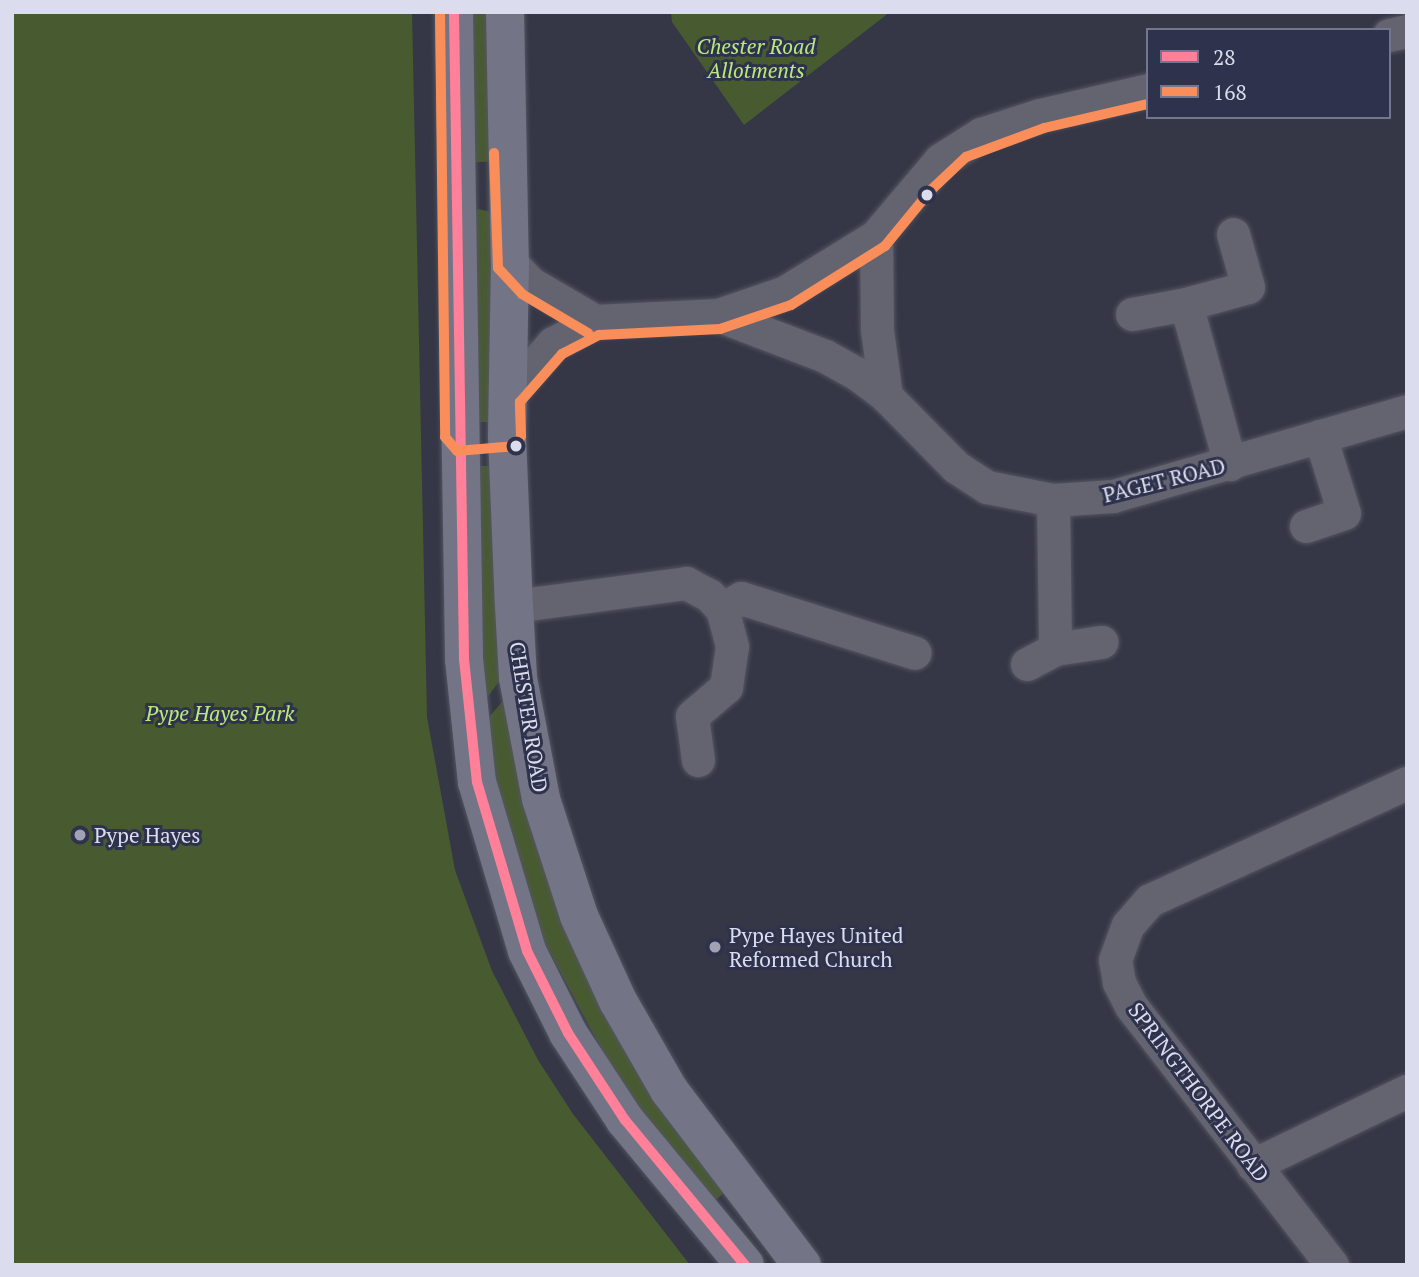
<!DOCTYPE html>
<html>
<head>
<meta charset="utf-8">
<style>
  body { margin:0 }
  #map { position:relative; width:1419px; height:1277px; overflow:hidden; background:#353746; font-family:"PT Serif",serif }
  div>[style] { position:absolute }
  .green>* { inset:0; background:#485b30 }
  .roads { filter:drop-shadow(0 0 2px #545562) drop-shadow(0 0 2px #545562) }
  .minor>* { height:33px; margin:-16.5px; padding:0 16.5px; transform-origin:16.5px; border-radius:16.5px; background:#63646f }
  .highway>* { height:38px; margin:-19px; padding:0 19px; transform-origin:19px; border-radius:19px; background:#737586 }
  .bus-1>* { height:10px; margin:-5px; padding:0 5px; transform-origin:5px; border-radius:5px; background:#ff8098 }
  .bus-2>* { height:10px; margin:-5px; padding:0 5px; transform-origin:5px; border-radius:5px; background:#fa8e5a }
  .dots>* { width:19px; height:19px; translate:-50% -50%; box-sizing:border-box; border:4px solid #2f324c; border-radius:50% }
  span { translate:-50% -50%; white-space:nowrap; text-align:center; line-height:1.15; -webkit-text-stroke:6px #2f324c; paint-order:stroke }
  .park-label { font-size:21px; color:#b9ea7b; font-style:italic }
  .street-label { font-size:21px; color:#dbddee }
  .poi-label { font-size:21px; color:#dbddee }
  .left { translate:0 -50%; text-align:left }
  .frame { position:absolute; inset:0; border:14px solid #dbddee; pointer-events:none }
  .legend { position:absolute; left:1146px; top:28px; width:245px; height:91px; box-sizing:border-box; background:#2f324c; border:2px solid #74768d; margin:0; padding:9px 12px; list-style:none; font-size:21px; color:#dbddee }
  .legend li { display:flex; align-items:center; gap:14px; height:35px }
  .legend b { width:35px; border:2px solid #74768d }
</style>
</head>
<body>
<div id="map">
  <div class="green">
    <i style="clip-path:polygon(12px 12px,412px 12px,427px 717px,455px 870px,492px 971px,538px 1060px,573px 1114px,690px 1265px,12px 1265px)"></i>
    <i style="clip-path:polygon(466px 12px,491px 12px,494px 161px,468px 163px)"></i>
    <i style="clip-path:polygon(671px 12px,890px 12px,744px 125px,672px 22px)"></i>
    <i style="clip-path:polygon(478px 209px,492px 212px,496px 422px,473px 422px,469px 215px)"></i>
    <i style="clip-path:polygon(476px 466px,493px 466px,505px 673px,487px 698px,479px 697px)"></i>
    <i style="clip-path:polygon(506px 697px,535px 838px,727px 1190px,711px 1204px,631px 1104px,541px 936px,486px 748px,486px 721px)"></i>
  </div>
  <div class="roads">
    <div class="minor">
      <i style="left:1389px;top:35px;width:18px;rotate:-13deg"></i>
      <i style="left:876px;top:236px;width:94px;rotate:89.4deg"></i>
      <i style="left:877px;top:330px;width:67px;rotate:82.2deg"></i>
      <i style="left:510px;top:262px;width:29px;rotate:46deg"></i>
      <i style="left:530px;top:283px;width:75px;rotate:30.3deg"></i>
      <i style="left:1186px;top:304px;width:64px;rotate:-15.3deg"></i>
      <i style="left:1248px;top:287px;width:55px;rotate:-105.8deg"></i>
      <i style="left:1132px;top:314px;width:55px;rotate:-10.5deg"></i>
      <i style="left:1186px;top:304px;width:166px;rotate:74.6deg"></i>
      <i style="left:718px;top:315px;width:115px;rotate:21deg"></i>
      <i style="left:825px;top:356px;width:35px;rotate:29deg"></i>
      <i style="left:856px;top:373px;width:38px;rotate:37deg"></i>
      <i style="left:886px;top:396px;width:100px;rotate:45.4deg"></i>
      <i style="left:956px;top:467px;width:37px;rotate:33deg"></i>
      <i style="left:987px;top:487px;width:67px;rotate:11.1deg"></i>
      <i style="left:1053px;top:500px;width:60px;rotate:-3.8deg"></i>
      <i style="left:1113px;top:496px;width:306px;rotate:-16.1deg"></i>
      <i style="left:506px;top:397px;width:72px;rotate:-49deg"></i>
      <i style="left:553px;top:343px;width:47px;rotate:-27.6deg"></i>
      <i style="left:595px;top:321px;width:123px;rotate:-2.8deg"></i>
      <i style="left:718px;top:315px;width:71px;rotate:-18.9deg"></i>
      <i style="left:785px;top:292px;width:107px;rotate:-31.6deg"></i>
      <i style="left:876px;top:236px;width:99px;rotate:-49.9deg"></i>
      <i style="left:940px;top:160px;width:49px;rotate:-32.4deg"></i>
      <i style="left:981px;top:134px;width:62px;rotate:-17.9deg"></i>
      <i style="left:1040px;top:115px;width:111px;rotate:-13deg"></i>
      <i style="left:1053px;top:500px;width:149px;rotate:89.2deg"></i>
      <i style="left:1055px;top:649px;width:47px;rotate:-8.7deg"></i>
      <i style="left:1306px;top:526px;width:40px;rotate:-18.9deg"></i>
      <i style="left:1344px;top:513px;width:81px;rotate:-107.3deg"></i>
      <i style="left:514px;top:606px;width:174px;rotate:-7.6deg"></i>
      <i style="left:686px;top:583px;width:26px;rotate:28deg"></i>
      <i style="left:709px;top:595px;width:19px;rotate:47deg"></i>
      <i style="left:722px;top:609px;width:22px;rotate:-30deg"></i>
      <i style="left:741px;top:598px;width:182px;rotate:17.5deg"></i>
      <i style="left:1027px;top:664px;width:32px;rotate:-28deg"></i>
      <i style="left:698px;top:760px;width:44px;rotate:-97.8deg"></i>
      <i style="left:692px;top:716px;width:45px;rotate:-40.5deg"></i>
      <i style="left:726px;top:687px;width:41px;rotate:-81.7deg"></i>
      <i style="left:732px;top:646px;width:38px;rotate:-105deg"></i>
      <i style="left:1253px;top:1165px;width:171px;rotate:-25.7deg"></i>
      <i style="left:1332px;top:1265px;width:328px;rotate:-127.8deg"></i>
      <i style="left:1131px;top:1006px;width:27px;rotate:-117deg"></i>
      <i style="left:1119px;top:982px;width:22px;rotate:-100deg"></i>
      <i style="left:1115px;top:960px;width:37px;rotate:-70deg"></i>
      <i style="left:1128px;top:925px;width:33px;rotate:-49deg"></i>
      <i style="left:1150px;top:900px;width:282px;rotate:-24.5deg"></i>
    </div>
    <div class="highway">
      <i style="left:454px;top:12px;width:647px;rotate:89.11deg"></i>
      <i style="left:464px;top:659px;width:124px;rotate:84deg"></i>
      <i style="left:477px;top:782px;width:176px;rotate:73.5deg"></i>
      <i style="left:527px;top:951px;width:92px;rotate:63.4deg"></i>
      <i style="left:568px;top:1033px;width:104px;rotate:56.8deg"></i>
      <i style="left:625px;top:1120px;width:188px;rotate:50.4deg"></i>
      <i style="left:505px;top:12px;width:250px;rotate:88.9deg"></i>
      <i style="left:510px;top:262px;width:173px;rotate:91deg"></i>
      <i style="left:507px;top:435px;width:171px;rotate:87.7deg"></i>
      <i style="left:514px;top:606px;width:72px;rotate:86.8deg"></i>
      <i style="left:518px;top:678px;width:123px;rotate:79.2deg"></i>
      <i style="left:541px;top:799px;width:123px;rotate:72deg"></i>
      <i style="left:579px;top:916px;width:94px;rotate:65.4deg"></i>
      <i style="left:618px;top:1001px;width:103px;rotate:60.2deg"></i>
      <i style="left:669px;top:1090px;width:220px;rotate:52.8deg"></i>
    </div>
  </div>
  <div class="bus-1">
    <i style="left:454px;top:12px;width:647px;rotate:89.11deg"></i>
    <i style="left:464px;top:659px;width:124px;rotate:84deg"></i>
    <i style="left:477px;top:782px;width:176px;rotate:73.5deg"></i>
    <i style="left:527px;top:951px;width:92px;rotate:63.4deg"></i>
    <i style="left:568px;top:1033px;width:104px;rotate:56.8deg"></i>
    <i style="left:625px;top:1120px;width:188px;rotate:50.4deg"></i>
  </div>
  <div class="bus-2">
    <i style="left:440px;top:12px;width:425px;rotate:89.3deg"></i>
    <i style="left:445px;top:437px;width:18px;rotate:49deg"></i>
    <i style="left:457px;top:451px;width:59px;rotate:-4.8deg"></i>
    <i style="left:516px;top:446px;width:11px;rotate:-63deg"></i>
    <i style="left:521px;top:436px;width:34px;rotate:-92deg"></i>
    <i style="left:520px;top:402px;width:64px;rotate:-48.8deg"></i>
    <i style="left:562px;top:354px;width:42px;rotate:-27.2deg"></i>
    <i style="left:599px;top:335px;width:121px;rotate:-2.8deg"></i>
    <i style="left:720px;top:329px;width:75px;rotate:-18.7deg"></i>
    <i style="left:791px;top:305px;width:111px;rotate:-32.1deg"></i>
    <i style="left:885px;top:246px;width:71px;rotate:-50.7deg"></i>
    <i style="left:930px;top:191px;width:50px;rotate:-43.4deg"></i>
    <i style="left:966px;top:157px;width:83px;rotate:-20.4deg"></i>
    <i style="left:1044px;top:128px;width:107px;rotate:-13deg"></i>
    <i style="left:494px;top:153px;width:115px;rotate:88deg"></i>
    <i style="left:498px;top:268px;width:35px;rotate:47deg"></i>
    <i style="left:522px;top:294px;width:77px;rotate:30.6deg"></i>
  </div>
  <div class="dots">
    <i style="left:927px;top:195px;background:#dbddee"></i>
    <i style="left:516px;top:446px;background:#dbddee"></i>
    <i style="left:80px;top:835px;background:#a1a3b3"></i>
    <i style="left:715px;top:947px;background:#a1a3b3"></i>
  </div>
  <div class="park-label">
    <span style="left:756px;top:58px">Chester Road<br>Allotments</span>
    <span style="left:220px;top:713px">Pype Hayes Park</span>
  </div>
  <div class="street-label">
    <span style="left:1164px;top:480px;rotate:-14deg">PAGET ROAD</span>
    <span style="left:529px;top:717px;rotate:81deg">CHESTER ROAD</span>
    <span style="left:1199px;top:1092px;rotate:53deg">SPRINGTHORPE ROAD</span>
  </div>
  <div class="poi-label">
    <span class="left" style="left:94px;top:835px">Pype Hayes</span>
    <span class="left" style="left:729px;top:947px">Pype Hayes United<br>Reformed Church</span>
  </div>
  <div class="frame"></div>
  <ul class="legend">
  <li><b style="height:9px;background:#ff8098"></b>28</li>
  <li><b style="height:9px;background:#fa8e5a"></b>168</li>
  </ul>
</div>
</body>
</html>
